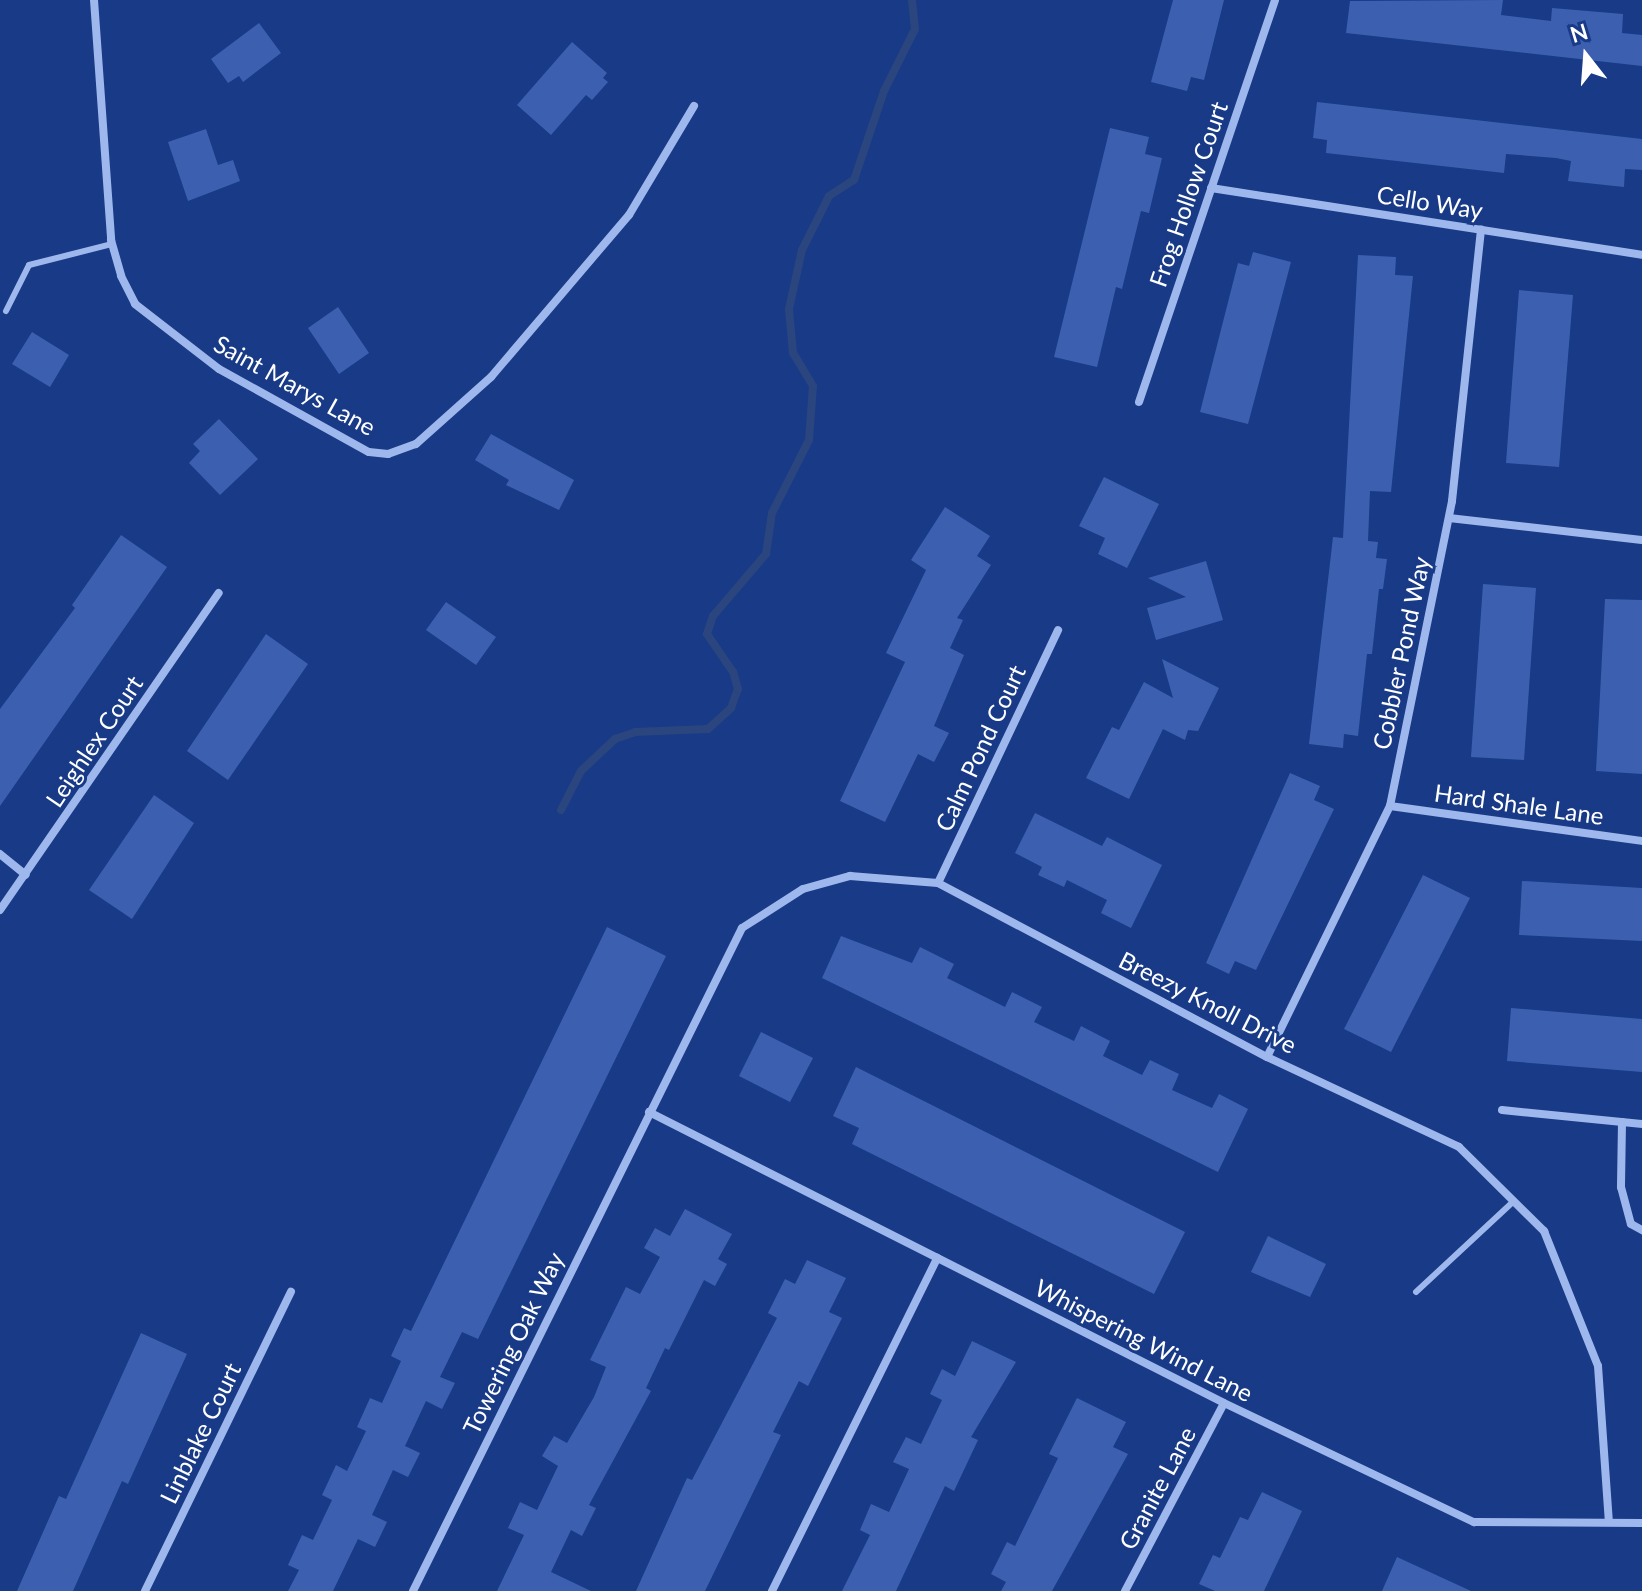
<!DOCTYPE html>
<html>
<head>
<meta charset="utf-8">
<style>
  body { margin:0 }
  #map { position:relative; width:1642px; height:1591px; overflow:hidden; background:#183a87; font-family:Lato,sans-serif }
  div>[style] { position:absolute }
  .stream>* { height:8px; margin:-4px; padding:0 4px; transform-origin:4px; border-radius:4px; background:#2b457e }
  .building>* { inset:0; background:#3c60af }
  .service>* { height:6px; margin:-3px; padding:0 3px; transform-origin:3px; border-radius:3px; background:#9eb8ed }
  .minor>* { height:8px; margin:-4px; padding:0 4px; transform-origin:4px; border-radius:4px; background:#9eb8ed }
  span { translate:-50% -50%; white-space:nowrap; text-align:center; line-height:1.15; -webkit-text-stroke:6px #183a87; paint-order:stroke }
  .street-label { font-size:24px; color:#fff }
  .north { position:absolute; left:1546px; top:16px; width:80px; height:80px; -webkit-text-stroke:6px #183a87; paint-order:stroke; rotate:343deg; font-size:22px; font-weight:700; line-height:32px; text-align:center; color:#fff }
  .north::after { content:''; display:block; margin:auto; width:28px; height:36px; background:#fff; clip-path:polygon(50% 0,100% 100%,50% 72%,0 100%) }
</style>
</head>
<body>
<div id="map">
  <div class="stream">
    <i style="left:561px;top:810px;width:44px;rotate:-62.9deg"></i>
    <i style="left:581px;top:771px;width:47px;rotate:-43.3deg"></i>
    <i style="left:615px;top:739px;width:21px;rotate:-19deg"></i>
    <i style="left:635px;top:732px;width:73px;rotate:-2.4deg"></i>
    <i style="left:708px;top:729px;width:31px;rotate:-42deg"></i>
    <i style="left:731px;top:708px;width:20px;rotate:-70deg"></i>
    <i style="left:738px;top:689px;width:18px;rotate:-106deg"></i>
    <i style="left:733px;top:672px;width:46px;rotate:-124.4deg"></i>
    <i style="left:707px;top:634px;width:19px;rotate:-72deg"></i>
    <i style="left:713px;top:616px;width:82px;rotate:-49.5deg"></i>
    <i style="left:766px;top:554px;width:41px;rotate:-81.7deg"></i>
    <i style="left:772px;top:513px;width:82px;rotate:-63.1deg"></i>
    <i style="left:809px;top:440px;width:54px;rotate:-85.8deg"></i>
    <i style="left:813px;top:386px;width:39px;rotate:-121deg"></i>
    <i style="left:793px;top:353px;width:44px;rotate:-95.2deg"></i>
    <i style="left:789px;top:309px;width:60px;rotate:-77.6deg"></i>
    <i style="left:802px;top:250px;width:60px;rotate:-63.4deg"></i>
    <i style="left:829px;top:196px;width:30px;rotate:-33deg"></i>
    <i style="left:854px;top:180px;width:94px;rotate:-71.4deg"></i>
    <i style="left:884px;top:91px;width:69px;rotate:-63.4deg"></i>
    <i style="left:915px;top:29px;width:29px;rotate:-96deg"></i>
  </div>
  <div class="building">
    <i style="clip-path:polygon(1173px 0,1224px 0,1204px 80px,1191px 77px,1187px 91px,1151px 82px)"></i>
    <i style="clip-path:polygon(1503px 0,1501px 15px,1551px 21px,1552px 8px,1623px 14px,1622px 33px,1642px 35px,1642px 66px,1346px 33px,1350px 1px)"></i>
    <i style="clip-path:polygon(259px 23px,281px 53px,243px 82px,239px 76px,228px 83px,211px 59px)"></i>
    <i style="clip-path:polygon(572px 42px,607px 73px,603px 78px,608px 82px,592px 100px,586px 95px,551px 135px,517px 105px)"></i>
    <i style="clip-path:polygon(1317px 102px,1642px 139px,1642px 170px,1625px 169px,1624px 187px,1568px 181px,1571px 161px,1556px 158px,1506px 154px,1504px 173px,1326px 153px,1327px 140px,1313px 138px)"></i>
    <i style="clip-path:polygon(1110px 128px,1149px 137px,1145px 154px,1162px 158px,1149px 213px,1141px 211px,1122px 289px,1116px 287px,1097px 367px,1054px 357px)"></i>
    <i style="clip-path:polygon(206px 129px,218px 165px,233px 160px,240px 181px,188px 201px,168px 142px)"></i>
    <i style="clip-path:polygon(1253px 252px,1291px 262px,1248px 424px,1200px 412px,1238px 263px,1249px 266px)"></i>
    <i style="clip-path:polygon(1358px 255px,1396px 257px,1395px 275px,1413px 276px,1391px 492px,1370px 491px,1368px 541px,1378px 542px,1376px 558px,1387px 559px,1383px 589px,1379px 589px,1372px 654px,1367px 654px,1358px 736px,1344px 734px,1343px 748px,1309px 744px,1333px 537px,1343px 538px)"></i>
    <i style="clip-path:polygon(1519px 290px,1573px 295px,1559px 467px,1506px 463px)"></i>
    <i style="clip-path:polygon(338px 307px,369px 353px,339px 374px,308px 328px)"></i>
    <i style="clip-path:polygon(32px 332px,69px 355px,50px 387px,12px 364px)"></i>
    <i style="clip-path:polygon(219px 419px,258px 459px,220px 495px,189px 463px,200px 451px,193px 444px)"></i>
    <i style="clip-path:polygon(491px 434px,574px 480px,559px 510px,506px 485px,509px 480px,475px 460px)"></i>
    <i style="clip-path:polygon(1104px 477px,1159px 504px,1127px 568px,1098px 554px,1105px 538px,1079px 526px)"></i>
    <i style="clip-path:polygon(945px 507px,990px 536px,977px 556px,991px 565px,957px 618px,963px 620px,950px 648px,964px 655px,934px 726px,949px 733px,934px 762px,918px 754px,885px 822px,840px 801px,905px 662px,886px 653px,926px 570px,911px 560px)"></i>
    <i style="clip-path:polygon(121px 535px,167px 567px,0 806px,0 709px,75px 608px,72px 605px)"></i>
    <i style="clip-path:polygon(1206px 561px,1223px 620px,1156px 640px,1147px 608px,1186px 597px,1148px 578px)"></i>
    <i style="clip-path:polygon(1483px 584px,1536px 588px,1524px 760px,1471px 757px)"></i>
    <i style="clip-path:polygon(1605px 599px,1642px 600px,1642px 774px,1596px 771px)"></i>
    <i style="clip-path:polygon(446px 602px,496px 637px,476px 665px,426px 630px)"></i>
    <i style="clip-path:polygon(266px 634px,308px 664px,228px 780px,187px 751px)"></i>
    <i style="clip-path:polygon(1162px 659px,1219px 688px,1198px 731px,1188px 730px,1185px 740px,1163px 729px,1129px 799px,1086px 778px,1112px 727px,1119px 730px,1144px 682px,1173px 698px)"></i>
    <i style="clip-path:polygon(1290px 773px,1320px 786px,1314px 800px,1334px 809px,1256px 970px,1235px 961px,1229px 974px,1206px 963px)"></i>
    <i style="clip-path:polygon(154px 795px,194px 823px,132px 919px,89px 890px)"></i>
    <i style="clip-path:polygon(1035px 813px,1102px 846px,1107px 837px,1162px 865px,1131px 928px,1101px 913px,1107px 900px,1067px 880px,1064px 887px,1038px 875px,1042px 867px,1015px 853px)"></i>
    <i style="clip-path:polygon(1423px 875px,1470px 898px,1391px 1052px,1344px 1029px)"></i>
    <i style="clip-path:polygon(1522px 881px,1642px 888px,1642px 941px,1519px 935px)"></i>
    <i style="clip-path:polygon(607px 927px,666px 956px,478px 1339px,462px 1332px,440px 1377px,455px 1383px,442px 1409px,426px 1401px,405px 1446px,420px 1453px,408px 1477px,393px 1470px,372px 1515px,387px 1522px,375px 1547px,358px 1539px,333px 1591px,288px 1591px,299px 1570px,288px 1565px,302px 1535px,313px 1540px,332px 1500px,322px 1495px,336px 1465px,347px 1471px,366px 1431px,357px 1427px,370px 1398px,382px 1403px,401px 1361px,391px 1356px,404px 1328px,411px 1331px)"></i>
    <i style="clip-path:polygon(841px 936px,912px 963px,920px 947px,954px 964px,947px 978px,1005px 1007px,1012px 992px,1042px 1007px,1034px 1022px,1074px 1041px,1081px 1026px,1110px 1041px,1103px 1056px,1142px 1075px,1150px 1060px,1179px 1074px,1172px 1090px,1212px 1108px,1219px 1094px,1248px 1109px,1218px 1172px,822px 978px)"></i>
    <i style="clip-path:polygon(1511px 1008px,1642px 1019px,1642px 1072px,1507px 1061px)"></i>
    <i style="clip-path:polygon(761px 1032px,813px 1058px,790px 1102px,739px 1076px)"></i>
    <i style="clip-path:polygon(856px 1067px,1185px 1232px,1154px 1294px,852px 1144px,859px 1128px,833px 1116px)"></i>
    <i style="clip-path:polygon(685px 1209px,732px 1234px,718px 1259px,727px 1264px,715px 1286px,704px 1280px,669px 1350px,665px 1348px,646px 1388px,651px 1391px,589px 1505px,596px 1508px,582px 1536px,571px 1530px,551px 1572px,591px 1591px,497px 1591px,524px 1535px,508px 1528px,520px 1502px,537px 1510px,558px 1466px,542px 1456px,554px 1436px,567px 1443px,594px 1397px,606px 1367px,590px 1360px,626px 1287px,640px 1294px,660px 1257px,644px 1248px,655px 1228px,670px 1236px)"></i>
    <i style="clip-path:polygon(1268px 1236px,1326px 1264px,1310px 1297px,1251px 1272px)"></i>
    <i style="clip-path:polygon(807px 1260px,846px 1278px,829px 1312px,842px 1318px,808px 1386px,799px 1381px,773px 1432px,781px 1435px,705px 1591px,636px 1591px,687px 1478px,692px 1480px,777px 1318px,768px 1313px,785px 1279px,795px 1284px)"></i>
    <i style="clip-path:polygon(141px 1333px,187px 1354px,128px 1484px,122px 1481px,73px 1591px,17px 1591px,59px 1496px,66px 1499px)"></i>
    <i style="clip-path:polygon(972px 1341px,1016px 1362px,971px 1437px,978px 1440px,954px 1491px,945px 1486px,896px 1591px,842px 1591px,870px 1535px,860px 1530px,871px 1504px,889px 1512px,909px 1469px,893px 1462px,906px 1437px,921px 1444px,942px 1400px,930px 1394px,942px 1369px,955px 1376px)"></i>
    <i style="clip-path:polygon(1077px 1398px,1126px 1422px,1113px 1447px,1128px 1454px,1052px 1591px,1001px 1591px,1006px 1582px,991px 1574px,1007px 1542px,1015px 1546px,1058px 1458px,1049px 1454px)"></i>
    <i style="clip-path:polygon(1262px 1492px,1302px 1511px,1264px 1591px,1215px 1591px,1199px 1584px,1213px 1555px,1220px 1558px,1240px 1517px,1248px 1520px)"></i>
    <i style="clip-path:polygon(1397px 1557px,1471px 1591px,1382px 1591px)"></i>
  </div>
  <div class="service">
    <i style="left:6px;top:311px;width:51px;rotate:-63.4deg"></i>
    <i style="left:29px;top:265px;width:86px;rotate:-14.2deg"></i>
    <i style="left:1416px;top:1292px;width:134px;rotate:-42.9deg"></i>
  </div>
  <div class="minor">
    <i style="left:94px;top:0;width:241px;rotate:85.9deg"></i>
    <i style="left:111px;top:240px;width:37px;rotate:74deg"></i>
    <i style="left:121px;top:276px;width:31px;rotate:63deg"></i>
    <i style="left:135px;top:304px;width:106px;rotate:37.7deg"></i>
    <i style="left:219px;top:369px;width:171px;rotate:29deg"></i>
    <i style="left:369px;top:452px;width:19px;rotate:6deg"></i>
    <i style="left:388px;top:454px;width:30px;rotate:-20deg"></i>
    <i style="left:416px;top:444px;width:101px;rotate:-41.8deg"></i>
    <i style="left:491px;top:377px;width:213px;rotate:-49.6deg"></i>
    <i style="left:629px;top:215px;width:127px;rotate:-59.2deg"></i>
    <i style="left:1211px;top:188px;width:436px;rotate:8.8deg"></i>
    <i style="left:1139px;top:402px;width:424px;rotate:-71.3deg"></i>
    <i style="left:1449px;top:518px;width:194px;rotate:6.5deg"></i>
    <i style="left:1390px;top:806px;width:254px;rotate:7.9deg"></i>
    <i style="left:0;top:854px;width:33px;rotate:39deg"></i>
    <i style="left:938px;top:883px;width:280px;rotate:-64.6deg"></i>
    <i style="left:0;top:910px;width:385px;rotate:-55.4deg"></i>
    <i style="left:1267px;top:1057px;width:280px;rotate:-63.9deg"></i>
    <i style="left:1390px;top:806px;width:311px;rotate:-78.5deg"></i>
    <i style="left:1452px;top:501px;width:273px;rotate:-83.9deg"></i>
    <i style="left:1502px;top:1110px;width:141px;rotate:5.7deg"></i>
    <i style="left:649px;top:1112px;width:644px;rotate:26.84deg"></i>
    <i style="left:1224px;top:1403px;width:277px;rotate:25.5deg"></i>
    <i style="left:1474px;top:1522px;width:168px;rotate:0.3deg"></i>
    <i style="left:1622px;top:1122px;width:65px;rotate:90.9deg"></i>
    <i style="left:1621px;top:1187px;width:38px;rotate:75deg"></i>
    <i style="left:1631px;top:1224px;width:13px;rotate:29deg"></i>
    <i style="left:145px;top:1591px;width:333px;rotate:-64deg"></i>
    <i style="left:413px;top:1591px;width:740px;rotate:-63.61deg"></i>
    <i style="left:742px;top:928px;width:72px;rotate:-32.6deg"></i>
    <i style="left:803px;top:889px;width:49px;rotate:-15.5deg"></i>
    <i style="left:850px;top:876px;width:88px;rotate:4.5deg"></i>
    <i style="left:938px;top:883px;width:372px;rotate:27.9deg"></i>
    <i style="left:1267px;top:1057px;width:212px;rotate:25.1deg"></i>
    <i style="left:1459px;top:1147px;width:120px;rotate:44.7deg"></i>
    <i style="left:1544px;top:1231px;width:145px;rotate:68.2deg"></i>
    <i style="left:1598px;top:1366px;width:156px;rotate:86deg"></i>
    <i style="left:772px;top:1591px;width:372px;rotate:-63.6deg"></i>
    <i style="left:1125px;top:1591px;width:212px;rotate:-62.2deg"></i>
  </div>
  <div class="street-label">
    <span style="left:1188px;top:194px;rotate:-71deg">Frog Hollow Court</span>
    <span style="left:1430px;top:202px;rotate:9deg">Cello Way</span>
    <span style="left:295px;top:385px;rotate:29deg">Saint Marys Lane</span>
    <span style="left:1401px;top:653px;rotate:-78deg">Cobbler Pond Way</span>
    <span style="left:94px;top:741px;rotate:-56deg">Leighlex Court</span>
    <span style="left:980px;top:748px;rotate:-65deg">Calm Pond Court</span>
    <span style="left:1519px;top:804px;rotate:8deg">Hard Shale Lane</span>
    <span style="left:1208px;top:1002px;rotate:27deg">Breezy Knoll Drive</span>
    <span style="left:1144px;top:1340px;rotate:27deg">Whispering Wind Lane</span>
    <span style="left:513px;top:1343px;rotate:-64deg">Towering Oak Way</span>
    <span style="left:200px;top:1433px;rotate:-64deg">Linblake Court</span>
    <span style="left:1157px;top:1488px;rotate:-62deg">Granite Lane</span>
  </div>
  <div class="north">N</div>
</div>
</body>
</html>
